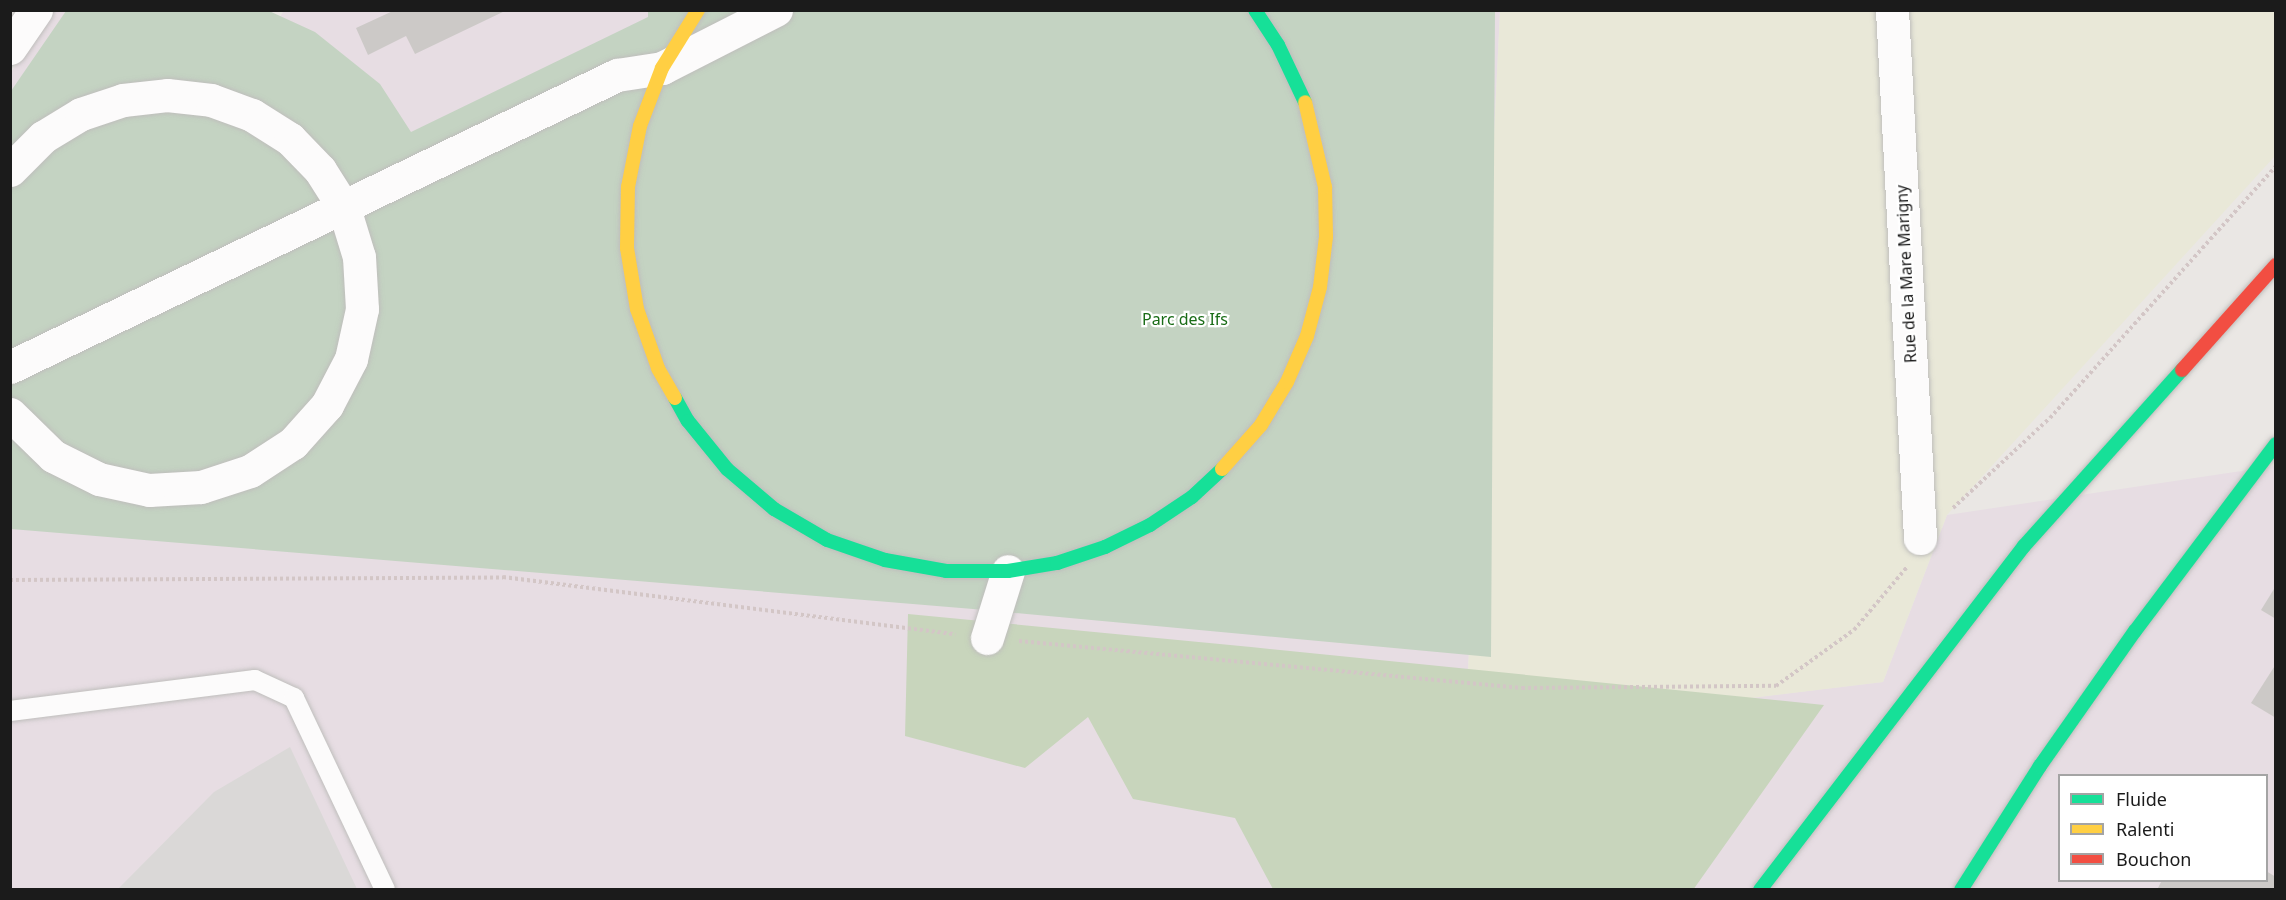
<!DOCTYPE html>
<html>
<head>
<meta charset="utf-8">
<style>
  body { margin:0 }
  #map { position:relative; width:2286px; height:900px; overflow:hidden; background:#eae7e4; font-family:"Noto Sans",sans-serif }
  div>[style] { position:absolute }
  .industrial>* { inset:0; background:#e7dde3 }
  .farmland>* { inset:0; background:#e9e8d8 }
  .forest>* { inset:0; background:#c8d5bc }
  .cemetery>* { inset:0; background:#c4d3c2 }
  .parking>* { inset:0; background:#dad8d7 }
  .building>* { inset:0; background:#ccc9c7 }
  .path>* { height:4px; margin-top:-2px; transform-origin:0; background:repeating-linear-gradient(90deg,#d3c6c6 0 3px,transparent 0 6px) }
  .roads { filter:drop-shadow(0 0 2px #bfbebc) drop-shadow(0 0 2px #bfbebc) }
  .lane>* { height:20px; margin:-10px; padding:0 10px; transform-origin:10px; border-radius:10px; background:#fcfbfb }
  .street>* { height:33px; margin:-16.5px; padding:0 16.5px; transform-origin:16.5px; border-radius:16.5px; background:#fcfbfb }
  .fast>* { height:14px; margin:-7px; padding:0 7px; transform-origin:7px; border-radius:7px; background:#16e098 }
  .slow>* { height:14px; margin:-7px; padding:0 7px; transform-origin:7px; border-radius:7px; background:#ffcf43 }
  .jam>* { height:14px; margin:-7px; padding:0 7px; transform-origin:7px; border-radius:7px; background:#f24e42 }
  span { translate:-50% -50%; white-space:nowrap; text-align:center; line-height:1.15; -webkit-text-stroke:4.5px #fff; paint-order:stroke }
  .street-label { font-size:16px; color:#1b1b1b }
  .park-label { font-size:16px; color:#196c16 }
  .frame { position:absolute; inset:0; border:12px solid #1b1b1b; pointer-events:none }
  .legend { position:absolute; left:2058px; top:774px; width:210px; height:108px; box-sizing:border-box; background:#fff; border:2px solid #a4a4a4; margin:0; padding:8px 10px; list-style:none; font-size:18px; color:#1b1b1b }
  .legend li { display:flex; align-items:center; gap:12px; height:30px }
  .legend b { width:30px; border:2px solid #a4a4a4 }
</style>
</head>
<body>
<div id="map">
  <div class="industrial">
    <i style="clip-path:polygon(evenodd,262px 10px,280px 17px,284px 10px,1500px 11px,1465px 732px,1883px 682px,1947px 515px,2275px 466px,2275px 889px,11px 890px,10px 74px,53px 11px,262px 10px,2060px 776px,2266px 776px,2266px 880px,2060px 880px,2060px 776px)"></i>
  </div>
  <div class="farmland">
    <i style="clip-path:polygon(1500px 11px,2275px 11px,2275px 156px,1947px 515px,1883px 682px,1465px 733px)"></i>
  </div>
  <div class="forest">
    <i style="clip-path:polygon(908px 614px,1251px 647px,1824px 705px,1693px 890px,1273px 889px,1235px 818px,1133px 799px,1088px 717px,1025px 768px,905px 736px)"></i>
  </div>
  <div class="cemetery">
    <i style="clip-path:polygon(267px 10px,315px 32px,380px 84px,411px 132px,648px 17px,648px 11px,1495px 11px,1491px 657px,973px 609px,11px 529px,11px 91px,66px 11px)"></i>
  </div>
  <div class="parking">
    <i style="clip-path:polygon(290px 747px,357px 889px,118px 889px,214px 792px)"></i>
  </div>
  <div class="building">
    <i style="clip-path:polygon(395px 10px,507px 10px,415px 54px,406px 36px,368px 55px,356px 28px)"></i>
    <i style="clip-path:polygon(2274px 589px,2276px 590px,2276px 619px,2261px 610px)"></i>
    <i style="clip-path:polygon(2276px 664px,2276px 718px,2251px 703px)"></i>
    <i style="clip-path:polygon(2266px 871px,2276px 877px,2276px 890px,2157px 890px,2162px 880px,2266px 880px)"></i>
  </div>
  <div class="path">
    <i style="left:1953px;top:508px;width:132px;rotate:-42.9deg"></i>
    <i style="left:2050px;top:418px;width:338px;rotate:-48.1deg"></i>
    <i style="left:10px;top:580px;width:493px;rotate:-0.3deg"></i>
    <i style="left:503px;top:577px;width:456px;rotate:7.2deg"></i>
    <i style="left:1019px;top:641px;width:505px;rotate:5.34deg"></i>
    <i style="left:1522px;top:688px;width:254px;rotate:-0.5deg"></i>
    <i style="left:1776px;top:686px;width:96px;rotate:-35.7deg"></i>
    <i style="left:1854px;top:630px;width:82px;rotate:-49.9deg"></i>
  </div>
  <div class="roads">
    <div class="lane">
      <i style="left:10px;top:711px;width:247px;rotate:-7.2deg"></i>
      <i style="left:255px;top:680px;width:43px;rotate:24.8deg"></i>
      <i style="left:294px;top:698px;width:212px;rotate:64.6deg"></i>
    </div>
    <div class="street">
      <i style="left:1892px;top:10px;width:529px;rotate:86.96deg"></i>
      <i style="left:10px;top:48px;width:46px;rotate:-55.6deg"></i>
      <i style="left:10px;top:170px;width:47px;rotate:-45deg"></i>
      <i style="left:43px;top:137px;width:44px;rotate:-31.2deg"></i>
      <i style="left:81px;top:114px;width:44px;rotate:-18.4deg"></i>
      <i style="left:123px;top:100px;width:44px;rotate:-6.5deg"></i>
      <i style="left:167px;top:95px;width:44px;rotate:6.5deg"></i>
      <i style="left:211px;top:100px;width:44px;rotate:20.1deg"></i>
      <i style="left:252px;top:115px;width:45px;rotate:32.3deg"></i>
      <i style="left:290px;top:139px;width:43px;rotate:45.9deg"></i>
      <i style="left:320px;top:170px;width:45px;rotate:57.7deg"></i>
      <i style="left:344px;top:208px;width:51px;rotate:73deg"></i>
      <i style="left:359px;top:257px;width:52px;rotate:86.7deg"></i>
      <i style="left:362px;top:309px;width:51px;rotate:102.4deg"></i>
      <i style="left:351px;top:359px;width:52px;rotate:117.6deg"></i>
      <i style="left:327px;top:405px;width:51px;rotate:131.8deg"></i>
      <i style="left:293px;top:443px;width:51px;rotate:146.9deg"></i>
      <i style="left:250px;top:471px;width:52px;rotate:161.9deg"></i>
      <i style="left:201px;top:487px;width:52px;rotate:176.7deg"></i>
      <i style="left:149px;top:490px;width:51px;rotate:-167.6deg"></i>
      <i style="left:99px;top:479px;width:51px;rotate:-153.4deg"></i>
      <i style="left:53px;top:456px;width:60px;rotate:-135.7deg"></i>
      <i style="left:10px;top:367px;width:674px;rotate:-25.69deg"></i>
      <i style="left:617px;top:75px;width:46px;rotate:-8.8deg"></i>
      <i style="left:662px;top:68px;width:128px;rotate:-27deg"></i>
      <i style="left:987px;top:638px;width:70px;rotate:-72.6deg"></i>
    </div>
    <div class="fast">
      <i style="left:1255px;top:10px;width:42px;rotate:56.7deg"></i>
      <i style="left:1278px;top:45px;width:63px;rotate:64.7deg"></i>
      <i style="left:675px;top:398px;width:26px;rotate:61deg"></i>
      <i style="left:688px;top:421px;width:62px;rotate:50.9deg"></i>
      <i style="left:727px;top:469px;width:62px;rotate:40.4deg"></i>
      <i style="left:774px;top:509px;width:61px;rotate:30.3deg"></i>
      <i style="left:827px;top:540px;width:61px;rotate:19deg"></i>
      <i style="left:885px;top:560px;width:62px;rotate:10.2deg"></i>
      <i style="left:946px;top:571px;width:62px"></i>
      <i style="left:1008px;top:571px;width:50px;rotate:-9.3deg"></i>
      <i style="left:1057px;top:563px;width:51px;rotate:-18.4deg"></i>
      <i style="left:1105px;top:547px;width:50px;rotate:-26.1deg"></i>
      <i style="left:1150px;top:525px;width:50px;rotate:-33.7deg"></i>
      <i style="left:1192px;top:497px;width:41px;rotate:-43deg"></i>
      <i style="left:1760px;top:890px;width:434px;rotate:-52.5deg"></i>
      <i style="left:2024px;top:546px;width:237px;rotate:-48.1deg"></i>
      <i style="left:1961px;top:890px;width:147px;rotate:-57.5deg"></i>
      <i style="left:2040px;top:766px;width:165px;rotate:-54.9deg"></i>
      <i style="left:2135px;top:631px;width:234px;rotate:-53deg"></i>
    </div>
    <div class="slow">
      <i style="left:675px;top:398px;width:34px;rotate:-120deg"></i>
      <i style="left:658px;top:368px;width:63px;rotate:-109.6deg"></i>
      <i style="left:637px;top:309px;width:62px;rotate:-99.3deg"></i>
      <i style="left:627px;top:248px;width:61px;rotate:-89.1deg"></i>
      <i style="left:628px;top:187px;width:62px;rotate:-78.9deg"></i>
      <i style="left:640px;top:126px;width:62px;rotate:-69.2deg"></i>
      <i style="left:662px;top:68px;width:68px;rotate:-58.2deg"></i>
      <i style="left:1222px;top:469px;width:59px;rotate:-48.4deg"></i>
      <i style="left:1261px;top:425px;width:50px;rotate:-58.8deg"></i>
      <i style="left:1287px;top:382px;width:50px;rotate:-66.5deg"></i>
      <i style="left:1307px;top:336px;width:51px;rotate:-75.1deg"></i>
      <i style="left:1320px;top:287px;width:50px;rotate:-83.2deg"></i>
      <i style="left:1326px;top:237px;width:50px;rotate:-91.1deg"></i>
      <i style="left:1325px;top:187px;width:87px;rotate:-103.2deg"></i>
    </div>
    <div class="jam">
      <i style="left:2182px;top:370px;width:141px;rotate:-48.2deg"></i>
    </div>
  </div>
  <div class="street-label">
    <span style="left:1906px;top:274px;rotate:-93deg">Rue de la Mare Marigny</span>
  </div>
  <div class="park-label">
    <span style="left:1185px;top:319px">Parc des Ifs</span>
  </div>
  <div class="frame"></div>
  <ul class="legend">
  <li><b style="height:8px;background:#16e098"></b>Fluide</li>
  <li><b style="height:8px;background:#ffcf43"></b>Ralenti</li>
  <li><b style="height:8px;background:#f24e42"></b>Bouchon</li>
  </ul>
</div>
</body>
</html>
